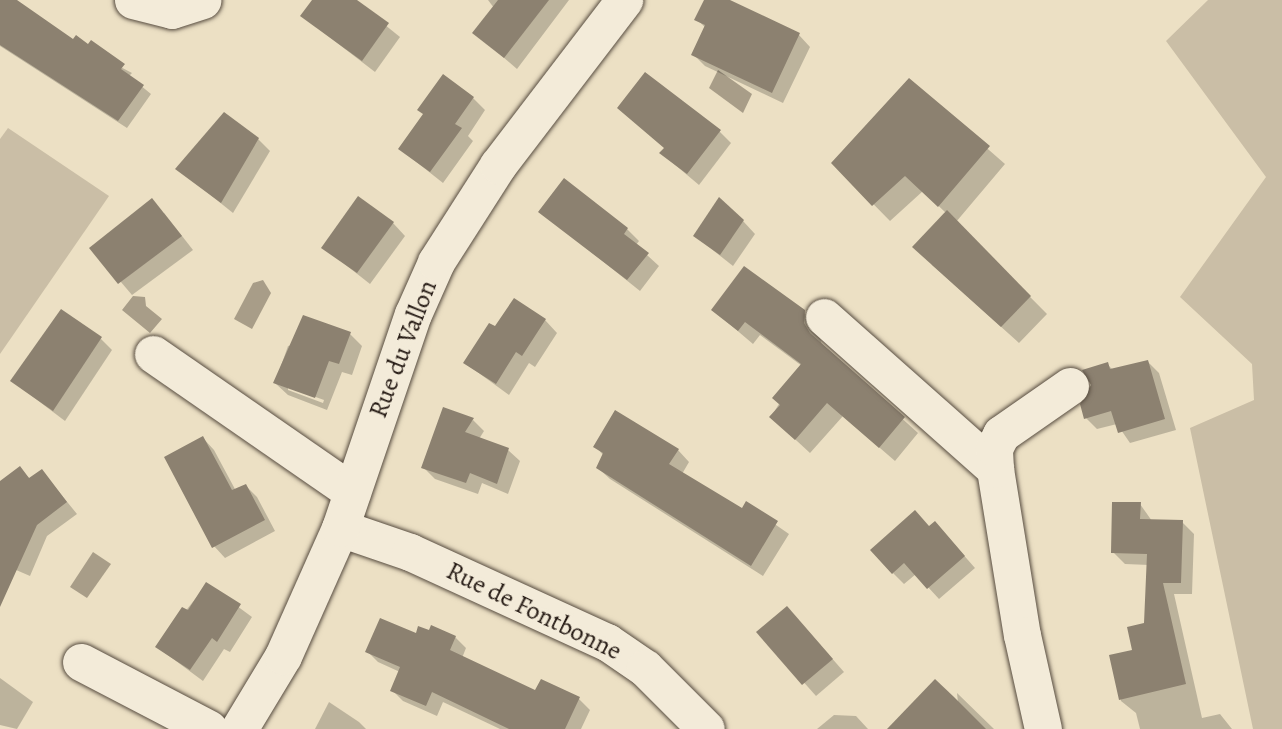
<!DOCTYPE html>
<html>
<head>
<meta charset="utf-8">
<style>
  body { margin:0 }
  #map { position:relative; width:1282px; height:729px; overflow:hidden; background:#ece0c4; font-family:Alegreya,serif }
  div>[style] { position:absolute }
  .green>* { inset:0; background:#cabea6 }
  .water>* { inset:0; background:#a89d88 }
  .shadow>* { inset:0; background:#0003 }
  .building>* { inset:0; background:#8c8170 }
  .roads { filter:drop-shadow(0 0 2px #574c40) drop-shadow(0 0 2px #574c40) }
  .minor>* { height:37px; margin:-18.5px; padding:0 18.5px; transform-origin:18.5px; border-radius:18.5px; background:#f3ebd9 }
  span { translate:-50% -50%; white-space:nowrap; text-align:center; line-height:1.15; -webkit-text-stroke:6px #f3ebd9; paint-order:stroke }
  .street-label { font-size:26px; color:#251a14 }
</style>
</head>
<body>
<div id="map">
  <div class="green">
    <i style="clip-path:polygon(1208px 0,1282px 0,1282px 729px,1253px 729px,1190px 428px,1254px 400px,1252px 364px,1180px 297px,1266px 177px,1166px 41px)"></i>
    <i style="clip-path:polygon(8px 128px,109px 196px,0 354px,0 139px)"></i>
  </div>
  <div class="water">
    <i style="clip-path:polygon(718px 70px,752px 94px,743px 113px,709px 88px)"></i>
    <i style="clip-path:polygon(263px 280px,271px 293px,252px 329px,234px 319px,253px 283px)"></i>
    <i style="clip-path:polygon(133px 296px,145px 297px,146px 306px,162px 319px,150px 333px,122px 310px)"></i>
    <i style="clip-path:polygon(93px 552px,111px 564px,87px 598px,70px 587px)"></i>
  </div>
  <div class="shadow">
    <i style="clip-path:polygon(0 0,14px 0,73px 42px,132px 73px,129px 76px,151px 94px,127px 128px,0 46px)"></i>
    <i style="clip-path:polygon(314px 0,354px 0,400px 37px,375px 72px,302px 16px)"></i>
    <i style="clip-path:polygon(569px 0,517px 69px,475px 33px,494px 8px,488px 0)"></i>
    <i style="clip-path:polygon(706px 0,726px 0,799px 35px,810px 47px,783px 103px,705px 66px,694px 55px,706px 28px,696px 19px)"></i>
    <i style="clip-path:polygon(909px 80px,1005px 164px,956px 222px,1047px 314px,1019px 343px,932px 265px,946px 213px,923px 191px,890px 221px,833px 163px)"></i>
    <i style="clip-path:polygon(473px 98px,485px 110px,468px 136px,473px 141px,443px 183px,400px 149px,424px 115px)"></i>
    <i style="clip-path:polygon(719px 131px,731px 143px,699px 185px,661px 153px)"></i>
    <i style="clip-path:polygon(258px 139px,270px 151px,233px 213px,178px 169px)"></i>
    <i style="clip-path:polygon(564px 181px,627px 229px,639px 241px,636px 245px,659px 266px,640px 291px,540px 211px)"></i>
    <i style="clip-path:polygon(164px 213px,193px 250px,132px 295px,92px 248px)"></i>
    <i style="clip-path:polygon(743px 221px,755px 234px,733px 266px,695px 236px)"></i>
    <i style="clip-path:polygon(393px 223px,405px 236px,370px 284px,323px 247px)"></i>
    <i style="clip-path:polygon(713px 310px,803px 312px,818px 327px,822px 346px,918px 433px,895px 461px,843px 416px,810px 453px,771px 417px,802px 366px,760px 335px,753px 344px)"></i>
    <i style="clip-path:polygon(545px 320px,557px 333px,535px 367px,529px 363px,509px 395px,465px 363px,495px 329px)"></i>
    <i style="clip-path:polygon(evenodd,350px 334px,362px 346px,352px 375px,342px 372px,327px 410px,288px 395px,275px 383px,288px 346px,350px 334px,288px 387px,324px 400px,323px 403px,288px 390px,288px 387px)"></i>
    <i style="clip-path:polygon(101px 339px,112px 350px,65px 421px,12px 381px)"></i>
    <i style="clip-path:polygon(1148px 362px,1159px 373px,1176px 430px,1130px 443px,1117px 424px,1097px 429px,1086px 418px,1107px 364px,1113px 370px)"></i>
    <i style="clip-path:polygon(473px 420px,484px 431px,479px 439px,508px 450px,520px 461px,508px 494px,482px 483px,478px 494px,435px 479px,423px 467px)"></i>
    <i style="clip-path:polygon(203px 438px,214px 450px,236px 491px,246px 486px,257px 497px,275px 531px,225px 558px,214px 546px)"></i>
    <i style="clip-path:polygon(595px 446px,678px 450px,689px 462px,682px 474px,742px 511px,746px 504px,789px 534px,763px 576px,610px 479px,598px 468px,604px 456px)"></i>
    <i style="clip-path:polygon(20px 469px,30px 479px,42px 471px,77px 514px,47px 536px,30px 576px,0 563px,0 483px)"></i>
    <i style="clip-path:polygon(1140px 504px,1152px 521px,1182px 522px,1194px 534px,1192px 594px,1174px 594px,1202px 718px,1220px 714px,1232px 729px,1140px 729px,1136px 713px,1121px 701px,1111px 656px,1134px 652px,1145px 625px,1149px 565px,1125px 564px,1113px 552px)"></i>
    <i style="clip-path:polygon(930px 528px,946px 535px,975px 568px,939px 599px,916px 574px,904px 584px,893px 573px)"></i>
    <i style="clip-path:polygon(207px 584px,252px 617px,230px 652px,224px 649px,203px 681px,157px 647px)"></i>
    <i style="clip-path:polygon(799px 621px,844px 672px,816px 696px,759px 632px)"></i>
    <i style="clip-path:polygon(416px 635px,455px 637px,466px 648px,462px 658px,536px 692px,579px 699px,590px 710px,581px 729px,500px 729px,443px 702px,437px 716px,403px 701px,392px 690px,400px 672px,378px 662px,367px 651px)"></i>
    <i style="clip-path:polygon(0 678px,33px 702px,17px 729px,0 725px)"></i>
    <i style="clip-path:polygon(957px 693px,994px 729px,889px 729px,958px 703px)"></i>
    <i style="clip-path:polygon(329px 702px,359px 722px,366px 729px,315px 729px)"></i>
    <i style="clip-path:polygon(834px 715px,856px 716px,868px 729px,817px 729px)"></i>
  </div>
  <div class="building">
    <i style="clip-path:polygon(0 0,17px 0,73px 39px,76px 35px,88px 44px,91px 40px,125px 64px,121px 69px,144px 85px,118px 121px,0 45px)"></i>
    <i style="clip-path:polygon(312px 0,357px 0,389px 23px,362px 61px,300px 16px)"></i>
    <i style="clip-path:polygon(498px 0,549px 0,504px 58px,472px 33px)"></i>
    <i style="clip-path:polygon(704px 0,730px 0,800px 33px,772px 93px,691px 55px,705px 25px,694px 20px)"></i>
    <i style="clip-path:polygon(645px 72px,721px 130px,687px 174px,659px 153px,664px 148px,617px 108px)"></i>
    <i style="clip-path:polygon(443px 74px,474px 97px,455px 124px,462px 128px,430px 172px,398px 149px,423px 114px,417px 110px)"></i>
    <i style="clip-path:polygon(909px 78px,990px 146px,938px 207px,905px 176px,872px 206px,831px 163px)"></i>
    <i style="clip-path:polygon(224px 112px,259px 138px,221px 203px,175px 169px)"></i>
    <i style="clip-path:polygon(564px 178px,628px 228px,624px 234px,649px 253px,627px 280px,538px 212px)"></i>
    <i style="clip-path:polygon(358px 196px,394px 222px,357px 273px,321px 248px)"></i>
    <i style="clip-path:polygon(719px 197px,744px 220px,720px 255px,693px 236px)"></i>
    <i style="clip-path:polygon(152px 198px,182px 236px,118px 284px,89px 248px)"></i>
    <i style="clip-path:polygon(947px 210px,1031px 296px,1001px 327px,912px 247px)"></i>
    <i style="clip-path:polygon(744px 266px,805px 310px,804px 323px,810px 333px,905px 417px,879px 448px,827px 403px,795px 440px,769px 417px,780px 405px,772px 398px,801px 364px,745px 322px,738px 331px,711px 310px)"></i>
    <i style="clip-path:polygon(514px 298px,546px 319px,522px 356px,516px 352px,496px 384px,463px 363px,489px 323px,495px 326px)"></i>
    <i style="clip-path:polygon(61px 309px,102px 337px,53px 411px,10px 381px)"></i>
    <i style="clip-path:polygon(303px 315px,351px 332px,339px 364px,329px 361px,315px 398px,273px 383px)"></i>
    <i style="clip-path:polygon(1148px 360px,1165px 419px,1118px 433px,1111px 411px,1084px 419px,1080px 404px,1091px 385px,1082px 370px,1108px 362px,1110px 369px)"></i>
    <i style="clip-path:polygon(443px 407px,474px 418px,465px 432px,509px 448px,497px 484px,470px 473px,466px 483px,421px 468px)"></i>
    <i style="clip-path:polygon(615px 410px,679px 449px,669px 464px,742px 508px,746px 501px,778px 521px,751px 566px,596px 468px,603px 453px,593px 447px)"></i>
    <i style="clip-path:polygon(203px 436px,232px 490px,246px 484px,265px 520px,212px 548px,164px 457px)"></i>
    <i style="clip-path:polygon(20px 466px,29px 478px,42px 469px,67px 502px,37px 525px,0 607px,0 481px)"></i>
    <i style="clip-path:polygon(1112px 502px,1141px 502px,1140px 519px,1183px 520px,1181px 583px,1163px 583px,1186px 684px,1119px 700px,1109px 655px,1132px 650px,1127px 627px,1144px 623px,1147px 554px,1111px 553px)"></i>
    <i style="clip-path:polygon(915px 510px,929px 526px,935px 521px,965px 556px,927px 589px,904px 563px,892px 574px,870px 550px)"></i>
    <i style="clip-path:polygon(206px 582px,241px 604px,217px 642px,212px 638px,190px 670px,155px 647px,182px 607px,188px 610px)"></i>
    <i style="clip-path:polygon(787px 606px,833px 659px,802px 685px,756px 632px)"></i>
    <i style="clip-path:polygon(380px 618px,416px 633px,418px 626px,429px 630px,431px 625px,456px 636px,450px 650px,535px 690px,541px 679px,580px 697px,565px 729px,509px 729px,432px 692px,426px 706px,390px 691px,400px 667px,365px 652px)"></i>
    <i style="clip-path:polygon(935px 679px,954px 697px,986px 729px,887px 729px)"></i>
  </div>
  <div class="roads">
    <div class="minor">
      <i style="left:133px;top:0;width:40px;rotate:14.4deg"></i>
      <i style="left:172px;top:10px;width:32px;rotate:-18deg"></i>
      <i style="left:824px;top:317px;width:229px;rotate:41.6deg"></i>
      <i style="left:995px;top:469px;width:168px;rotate:80.8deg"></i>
      <i style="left:1022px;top:635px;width:96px;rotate:77.4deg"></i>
      <i style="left:153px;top:354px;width:242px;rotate:34.7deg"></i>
      <i style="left:995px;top:469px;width:21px;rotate:-93deg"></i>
      <i style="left:994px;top:448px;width:16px;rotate:-63deg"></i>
      <i style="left:1001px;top:434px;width:84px;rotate:-34.8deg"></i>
      <i style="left:340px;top:528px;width:74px;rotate:18.9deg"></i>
      <i style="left:410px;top:552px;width:217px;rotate:24.6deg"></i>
      <i style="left:607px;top:642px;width:46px;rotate:34.4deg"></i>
      <i style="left:645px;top:668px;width:86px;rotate:45deg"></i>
      <i style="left:81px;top:662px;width:144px;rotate:27.6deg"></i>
      <i style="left:239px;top:729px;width:85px;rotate:-58.9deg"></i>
      <i style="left:283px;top:656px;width:140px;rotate:-66deg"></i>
      <i style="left:340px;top:528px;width:226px;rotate:-71.2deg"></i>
      <i style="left:413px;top:314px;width:57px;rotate:-66.1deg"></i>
      <i style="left:436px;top:262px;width:115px;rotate:-57.4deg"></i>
      <i style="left:498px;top:165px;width:208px;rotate:-52.6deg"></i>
    </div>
  </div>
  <div class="street-label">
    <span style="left:403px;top:349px;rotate:-69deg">Rue du Vallon</span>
    <span style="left:534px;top:611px;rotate:26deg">Rue de Fontbonne</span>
  </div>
</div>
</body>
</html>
